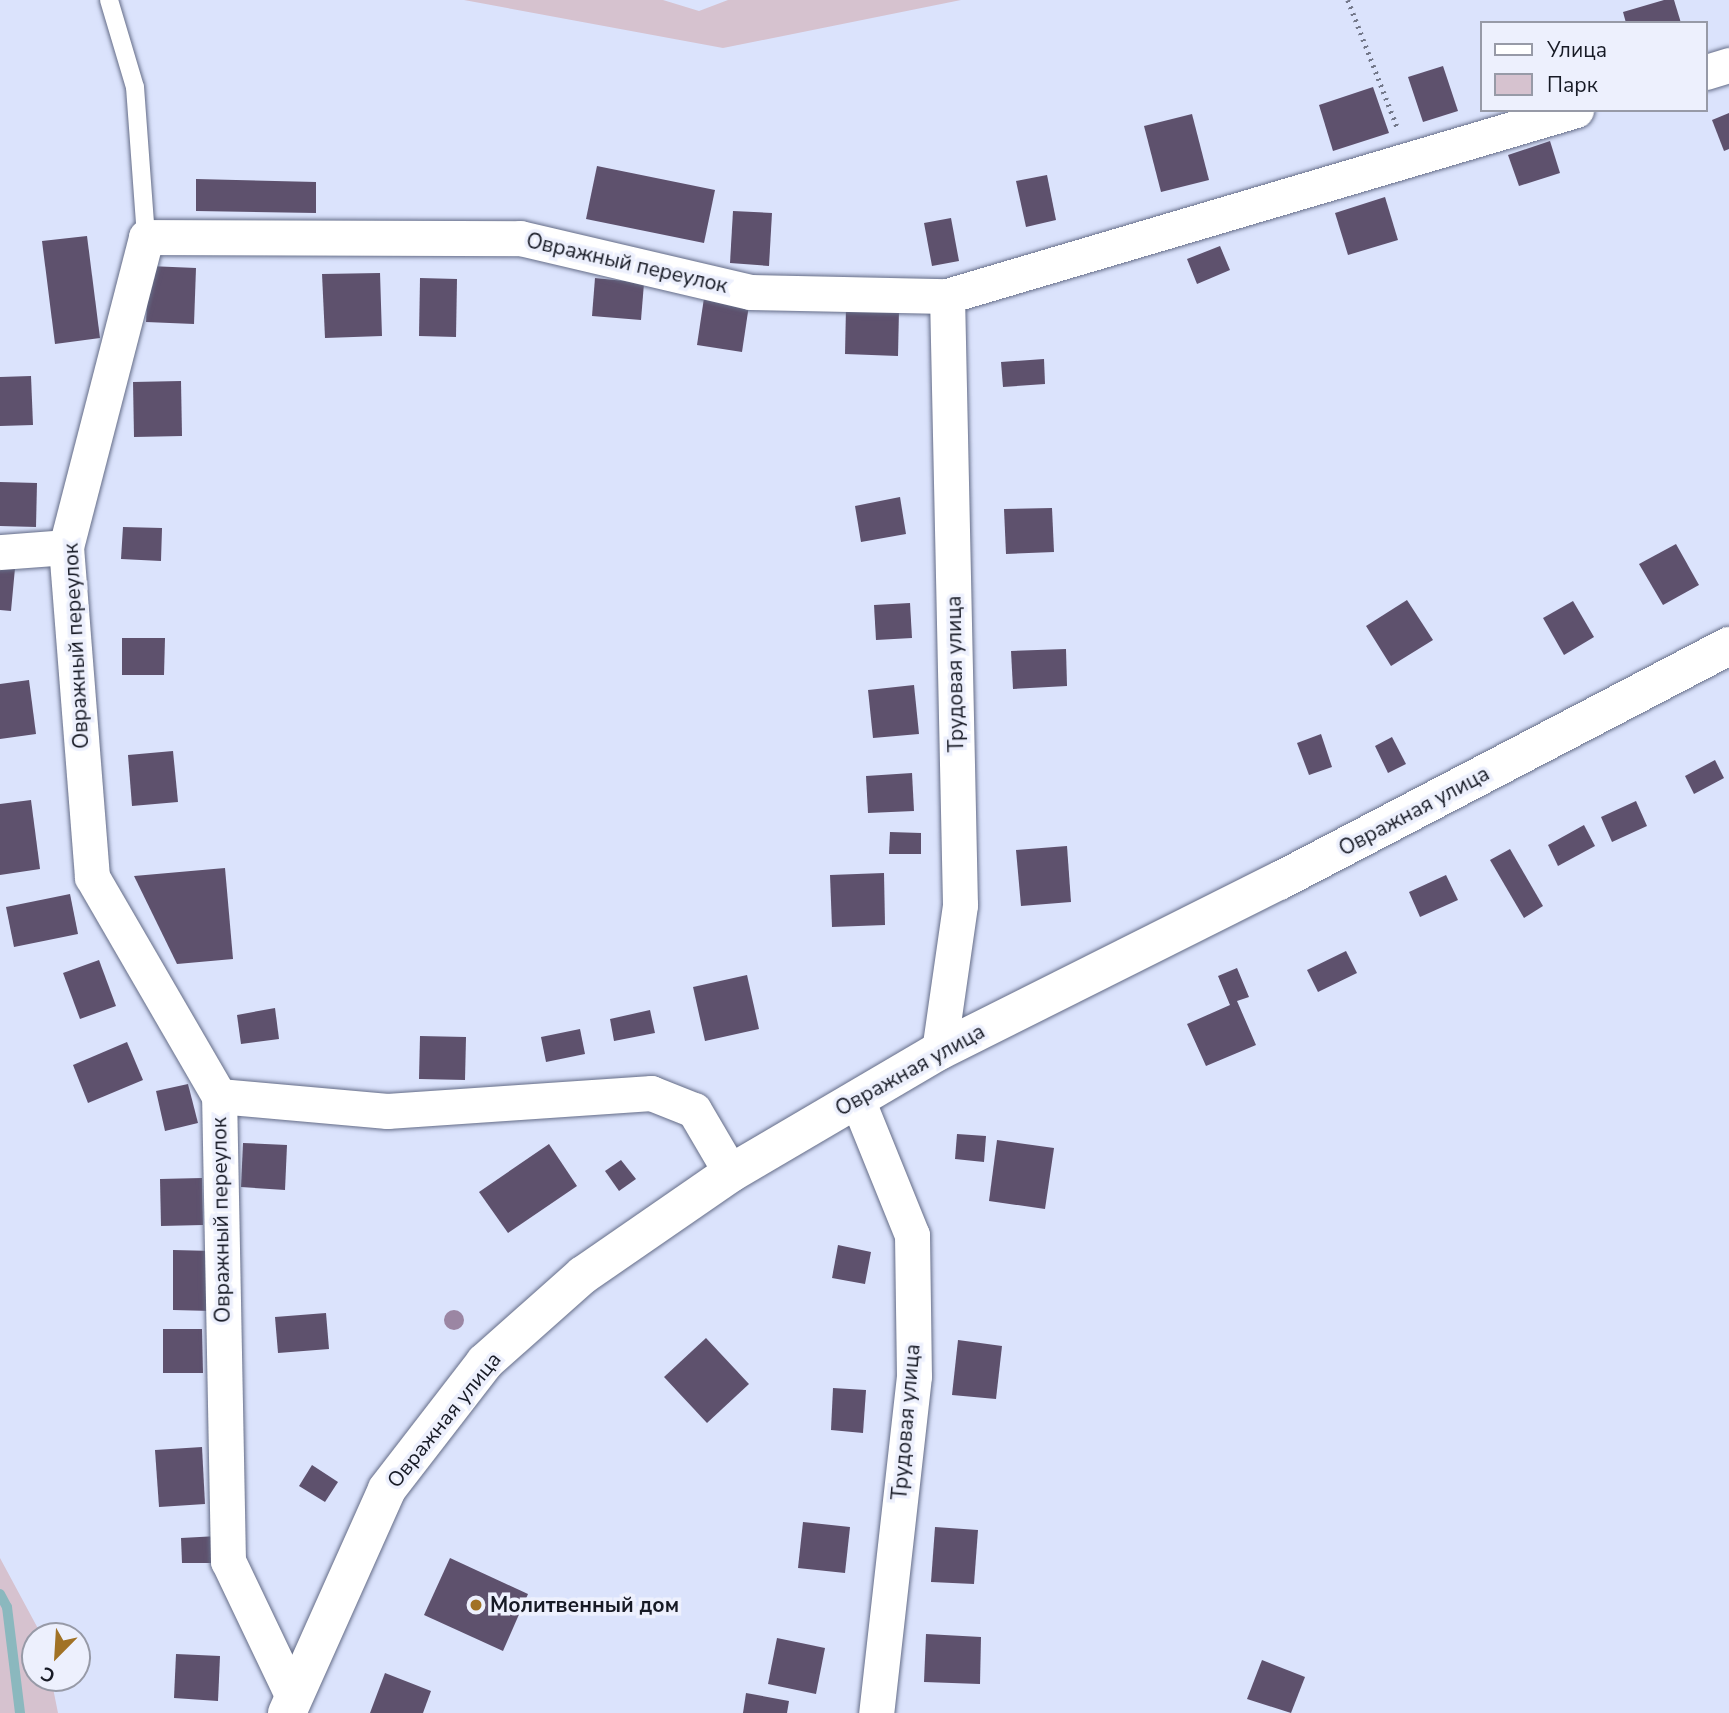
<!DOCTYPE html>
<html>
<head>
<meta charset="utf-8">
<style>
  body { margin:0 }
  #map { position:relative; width:1729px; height:1713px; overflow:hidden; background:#dbe3fc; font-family:"Nunito Sans",sans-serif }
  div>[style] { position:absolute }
  .green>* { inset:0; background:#d6c2cf }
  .stream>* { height:10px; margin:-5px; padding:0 5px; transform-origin:5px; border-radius:5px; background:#8bb8be }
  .building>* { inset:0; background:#5e516d }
  .path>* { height:4.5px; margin-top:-2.25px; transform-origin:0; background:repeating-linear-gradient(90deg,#73788a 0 2px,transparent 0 7px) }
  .roads { filter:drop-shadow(0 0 2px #646c87) drop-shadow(0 0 2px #646c87) }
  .lane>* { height:18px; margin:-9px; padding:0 9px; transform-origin:9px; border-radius:9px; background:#fff }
  .street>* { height:35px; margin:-17.5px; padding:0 17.5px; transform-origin:17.5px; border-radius:17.5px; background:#fff }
  .secondary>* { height:38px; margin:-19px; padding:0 19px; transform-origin:19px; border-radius:19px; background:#fff }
  .trees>* { width:20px; height:20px; margin:-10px; border-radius:50%; background:#9b86a3 }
  .dots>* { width:19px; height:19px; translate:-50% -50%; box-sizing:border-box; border:4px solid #edf0fd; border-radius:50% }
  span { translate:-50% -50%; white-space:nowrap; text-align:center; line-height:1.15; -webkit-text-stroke:7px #edf0fd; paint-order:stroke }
  .street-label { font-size:21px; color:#171a25 }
  .poi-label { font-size:21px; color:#171a25; font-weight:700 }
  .left { translate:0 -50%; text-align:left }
  .legend { position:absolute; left:1480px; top:21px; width:228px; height:91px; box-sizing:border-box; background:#edf0fd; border:2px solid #979aa7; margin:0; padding:9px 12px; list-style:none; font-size:21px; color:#171a25 }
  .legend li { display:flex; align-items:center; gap:14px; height:35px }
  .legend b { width:35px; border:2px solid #979aa7 }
  .north { position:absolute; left:21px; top:1622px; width:70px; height:70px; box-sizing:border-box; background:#edf0fd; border:2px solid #979aa7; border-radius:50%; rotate:204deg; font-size:19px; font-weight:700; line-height:28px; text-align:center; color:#171a25 }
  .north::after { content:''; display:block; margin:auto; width:24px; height:32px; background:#a17225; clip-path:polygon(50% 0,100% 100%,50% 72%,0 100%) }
</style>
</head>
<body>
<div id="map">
  <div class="green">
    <i style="clip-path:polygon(464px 0,663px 0,699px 11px,728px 0,961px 0,723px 48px)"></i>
    <i style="clip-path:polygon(0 1558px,42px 1636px,35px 1636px,35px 1678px,51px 1678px,58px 1713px,0 1713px)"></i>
  </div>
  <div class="stream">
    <i style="left:0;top:1594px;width:15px;rotate:62deg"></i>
    <i style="left:7px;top:1607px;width:107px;rotate:83deg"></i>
  </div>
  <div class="building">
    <i style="clip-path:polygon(1664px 0,1674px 0,1681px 23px,1626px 23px,1623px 12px)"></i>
    <i style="clip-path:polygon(1443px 66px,1458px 111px,1423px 122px,1408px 77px)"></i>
    <i style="clip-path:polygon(1373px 87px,1389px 133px,1333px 151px,1319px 105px)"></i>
    <i style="clip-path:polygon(1729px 113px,1729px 149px,1724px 151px,1712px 120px)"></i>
    <i style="clip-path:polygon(1192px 114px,1209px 180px,1161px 192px,1144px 126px)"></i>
    <i style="clip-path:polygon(1550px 141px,1560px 173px,1519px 186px,1508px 155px)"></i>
    <i style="clip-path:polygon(597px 166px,715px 190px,704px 243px,586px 219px)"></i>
    <i style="clip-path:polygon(1047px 175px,1056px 220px,1026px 227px,1016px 181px)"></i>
    <i style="clip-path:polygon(196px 179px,316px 182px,316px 213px,196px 211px)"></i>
    <i style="clip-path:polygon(1385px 197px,1398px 240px,1348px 255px,1335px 213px)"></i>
    <i style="clip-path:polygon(733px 211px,772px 213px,769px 266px,730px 263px)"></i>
    <i style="clip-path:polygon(951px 218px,959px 261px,932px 266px,924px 223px)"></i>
    <i style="clip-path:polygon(87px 236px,100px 338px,55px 344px,42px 241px)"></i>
    <i style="clip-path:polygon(1220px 246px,1230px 270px,1197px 284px,1187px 259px)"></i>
    <i style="clip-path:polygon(149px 266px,196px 268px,194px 324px,146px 322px)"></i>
    <i style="clip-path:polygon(380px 273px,382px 336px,325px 338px,322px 274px)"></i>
    <i style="clip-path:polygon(420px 278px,457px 279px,456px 337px,419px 336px)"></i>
    <i style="clip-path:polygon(595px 278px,644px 283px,641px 320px,592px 316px)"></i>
    <i style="clip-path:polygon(704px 298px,749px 305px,742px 352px,697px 345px)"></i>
    <i style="clip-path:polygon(846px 307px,899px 309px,898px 356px,845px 354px)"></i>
    <i style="clip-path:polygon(1044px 359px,1045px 384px,1003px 387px,1001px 362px)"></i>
    <i style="clip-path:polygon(31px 376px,33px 425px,0 426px,0 377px)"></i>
    <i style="clip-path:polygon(181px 381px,182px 436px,134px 437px,133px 382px)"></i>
    <i style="clip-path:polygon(0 482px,37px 483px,36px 527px,0 526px)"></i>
    <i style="clip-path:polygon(900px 497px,906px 534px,861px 542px,855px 506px)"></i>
    <i style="clip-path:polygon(1052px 508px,1054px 552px,1006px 554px,1004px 509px)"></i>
    <i style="clip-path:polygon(123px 527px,162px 528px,161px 561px,121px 559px)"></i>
    <i style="clip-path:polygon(1676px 544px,1699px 585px,1663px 605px,1639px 564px)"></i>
    <i style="clip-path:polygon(0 567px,15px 568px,11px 611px,0 610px)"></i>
    <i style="clip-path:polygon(1407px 600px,1433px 640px,1391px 666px,1366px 626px)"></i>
    <i style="clip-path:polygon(1573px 601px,1594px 637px,1564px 655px,1543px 618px)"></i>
    <i style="clip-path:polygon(910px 603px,912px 638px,876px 640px,874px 605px)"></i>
    <i style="clip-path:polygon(122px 638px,165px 638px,164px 675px,122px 675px)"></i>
    <i style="clip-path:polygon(1066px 649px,1067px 686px,1013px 689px,1011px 651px)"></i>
    <i style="clip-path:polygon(29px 680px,36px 734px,0 739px,0 684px)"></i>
    <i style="clip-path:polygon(914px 685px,919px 734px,873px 738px,868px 690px)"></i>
    <i style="clip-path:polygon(1321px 734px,1332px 767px,1309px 775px,1297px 743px)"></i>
    <i style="clip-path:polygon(1392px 737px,1406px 764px,1388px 773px,1375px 746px)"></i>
    <i style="clip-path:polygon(173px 751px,178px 802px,132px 806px,128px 755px)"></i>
    <i style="clip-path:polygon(1715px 760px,1724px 778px,1694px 794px,1685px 776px)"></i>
    <i style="clip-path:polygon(912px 773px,914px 811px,868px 813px,866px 776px)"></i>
    <i style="clip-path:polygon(31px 800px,40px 869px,0 875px,0 804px)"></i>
    <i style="clip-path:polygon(1636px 801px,1647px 826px,1612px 842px,1601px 817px)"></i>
    <i style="clip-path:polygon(1584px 825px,1595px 846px,1558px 866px,1548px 845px)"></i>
    <i style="clip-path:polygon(890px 832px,921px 833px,921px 854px,889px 854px)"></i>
    <i style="clip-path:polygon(1067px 846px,1071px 902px,1021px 906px,1016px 850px)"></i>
    <i style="clip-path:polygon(1510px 849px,1543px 906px,1524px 918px,1490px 860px)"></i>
    <i style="clip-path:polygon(225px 868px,233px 959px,177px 964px,134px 876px)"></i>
    <i style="clip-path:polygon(884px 873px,885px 925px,832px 927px,830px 875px)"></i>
    <i style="clip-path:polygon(1446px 875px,1458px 900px,1420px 917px,1409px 892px)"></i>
    <i style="clip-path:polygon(70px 894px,78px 934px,14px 947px,6px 907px)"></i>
    <i style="clip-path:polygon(1346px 951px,1357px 973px,1318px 992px,1307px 970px)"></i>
    <i style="clip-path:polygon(99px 960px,116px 1006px,80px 1019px,63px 973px)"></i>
    <i style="clip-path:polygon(1237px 968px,1249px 997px,1237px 1001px,1256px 1045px,1206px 1066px,1187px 1024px,1230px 1005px,1218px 976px)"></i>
    <i style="clip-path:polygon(747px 975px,759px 1029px,705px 1041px,693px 987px)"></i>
    <i style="clip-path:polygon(275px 1008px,279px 1039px,241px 1044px,237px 1015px)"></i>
    <i style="clip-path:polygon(650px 1010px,655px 1033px,614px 1041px,610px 1019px)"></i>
    <i style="clip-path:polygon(580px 1029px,585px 1054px,546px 1062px,541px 1037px)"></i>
    <i style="clip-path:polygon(420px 1036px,466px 1037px,465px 1080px,419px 1079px)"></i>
    <i style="clip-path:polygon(127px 1042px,143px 1080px,88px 1103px,73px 1065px)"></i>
    <i style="clip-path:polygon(188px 1084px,198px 1123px,165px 1131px,156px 1091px)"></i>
    <i style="clip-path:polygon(957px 1134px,986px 1136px,984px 1162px,955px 1159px)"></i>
    <i style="clip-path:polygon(997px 1140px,1054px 1148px,1045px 1209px,989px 1201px)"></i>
    <i style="clip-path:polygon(243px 1143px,287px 1145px,285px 1190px,241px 1187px)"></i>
    <i style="clip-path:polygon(549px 1144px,577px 1186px,508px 1233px,479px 1192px)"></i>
    <i style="clip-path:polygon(621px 1160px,636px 1179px,619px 1191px,605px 1171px)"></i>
    <i style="clip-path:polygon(202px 1178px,203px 1225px,161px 1226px,160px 1179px)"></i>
    <i style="clip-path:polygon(838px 1245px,871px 1252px,865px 1284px,832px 1278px)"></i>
    <i style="clip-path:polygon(173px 1250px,213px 1251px,212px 1311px,173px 1310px)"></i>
    <i style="clip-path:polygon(326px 1313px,329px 1349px,278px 1353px,275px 1317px)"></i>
    <i style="clip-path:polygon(163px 1329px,202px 1329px,203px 1373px,163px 1373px)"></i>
    <i style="clip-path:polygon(706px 1338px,749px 1384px,707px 1423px,664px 1377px)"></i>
    <i style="clip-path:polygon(958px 1340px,1002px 1346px,996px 1399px,952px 1395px)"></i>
    <i style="clip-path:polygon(833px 1388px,866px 1390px,863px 1433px,831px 1430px)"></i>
    <i style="clip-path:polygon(202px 1447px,205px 1504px,159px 1507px,155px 1450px)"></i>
    <i style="clip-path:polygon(312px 1465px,338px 1482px,325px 1502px,299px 1486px)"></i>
    <i style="clip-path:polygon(803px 1522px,850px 1527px,845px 1573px,798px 1568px)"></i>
    <i style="clip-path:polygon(935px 1527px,978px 1530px,974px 1584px,931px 1582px)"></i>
    <i style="clip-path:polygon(218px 1536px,218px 1563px,182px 1563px,181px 1538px)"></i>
    <i style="clip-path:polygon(450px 1558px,528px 1594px,503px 1651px,424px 1615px)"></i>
    <i style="clip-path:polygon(926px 1634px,981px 1637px,980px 1684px,924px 1682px)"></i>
    <i style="clip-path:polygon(777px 1638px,825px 1648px,816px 1694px,768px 1684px)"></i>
    <i style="clip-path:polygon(176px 1654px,220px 1656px,218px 1701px,174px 1698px)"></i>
    <i style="clip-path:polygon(1262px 1660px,1305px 1677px,1291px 1713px,1247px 1699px)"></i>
    <i style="clip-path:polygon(385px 1673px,431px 1691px,423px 1713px,370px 1713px)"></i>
    <i style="clip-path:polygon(746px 1693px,789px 1701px,787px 1713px,743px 1713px)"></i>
  </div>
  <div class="path">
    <i style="left:1348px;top:0;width:138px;rotate:68.8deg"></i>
  </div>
  <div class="roads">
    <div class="lane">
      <i style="left:109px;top:0;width:91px;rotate:73.4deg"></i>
      <i style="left:135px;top:87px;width:150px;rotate:85.8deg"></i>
    </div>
    <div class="street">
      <i style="left:1706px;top:72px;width:24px;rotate:-17deg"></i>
      <i style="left:0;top:552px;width:66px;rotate:-4.3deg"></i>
      <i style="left:939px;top:1051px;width:148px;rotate:-81.8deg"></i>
      <i style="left:960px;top:905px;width:609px;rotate:-91.22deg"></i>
      <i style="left:219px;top:1096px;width:169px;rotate:5.1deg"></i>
      <i style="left:387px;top:1111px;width:265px;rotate:-3.9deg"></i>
      <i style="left:651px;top:1093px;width:46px;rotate:21.6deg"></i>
      <i style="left:694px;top:1110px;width:73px;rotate:59.6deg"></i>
      <i style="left:857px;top:1099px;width:147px;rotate:68deg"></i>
      <i style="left:912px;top:1235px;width:141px;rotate:89.2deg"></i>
      <i style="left:914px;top:1376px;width:339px;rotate:96.4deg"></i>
      <i style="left:293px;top:1697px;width:151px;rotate:-115.5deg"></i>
      <i style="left:228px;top:1561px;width:465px;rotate:-91.1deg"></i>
      <i style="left:219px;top:1096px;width:253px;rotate:-120.1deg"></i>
      <i style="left:92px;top:877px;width:331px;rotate:-94.5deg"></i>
      <i style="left:66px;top:547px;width:320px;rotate:-75.5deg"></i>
      <i style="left:146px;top:237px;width:374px;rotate:0.2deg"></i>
      <i style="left:520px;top:238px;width:236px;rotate:13.2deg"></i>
      <i style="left:750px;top:292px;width:197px;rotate:1.2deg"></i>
      <i style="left:947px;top:296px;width:656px;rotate:-16.47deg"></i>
    </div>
    <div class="secondary">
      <i style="left:287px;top:1713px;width:245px;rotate:-65.9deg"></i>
      <i style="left:387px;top:1489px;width:160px;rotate:-52.3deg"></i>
      <i style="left:485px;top:1362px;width:131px;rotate:-41.6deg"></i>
      <i style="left:583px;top:1275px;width:180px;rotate:-34.6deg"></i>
      <i style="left:731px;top:1173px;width:241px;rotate:-30.4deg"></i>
      <i style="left:939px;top:1051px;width:380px;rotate:-26.6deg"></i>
      <i style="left:1279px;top:881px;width:508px;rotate:-27.57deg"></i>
    </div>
  </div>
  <div class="trees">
    <i style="left:454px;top:1320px"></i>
  </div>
  <div class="dots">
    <i style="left:476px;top:1605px;background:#a17225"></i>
  </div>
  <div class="street-label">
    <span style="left:627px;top:263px;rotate:13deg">Овражный переулок</span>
    <span style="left:76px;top:646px;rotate:-93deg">Овражный переулок</span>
    <span style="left:955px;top:674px;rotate:-91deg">Трудовая улица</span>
    <span style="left:1414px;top:811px;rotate:-28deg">Овражная улица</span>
    <span style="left:910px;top:1070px;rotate:-29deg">Овражная улица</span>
    <span style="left:221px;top:1220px;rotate:-91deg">Овражный переулок</span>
    <span style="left:444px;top:1420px;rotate:-51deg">Овражная улица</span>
    <span style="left:906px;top:1422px;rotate:-85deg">Трудовая улица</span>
  </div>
  <div class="poi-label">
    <span class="left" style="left:490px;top:1605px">Молитвенный дом</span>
  </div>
  <ul class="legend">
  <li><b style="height:9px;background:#fff"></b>Улица</li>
  <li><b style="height:19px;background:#d6c2cf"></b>Парк</li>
  </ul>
  <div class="north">С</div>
</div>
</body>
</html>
